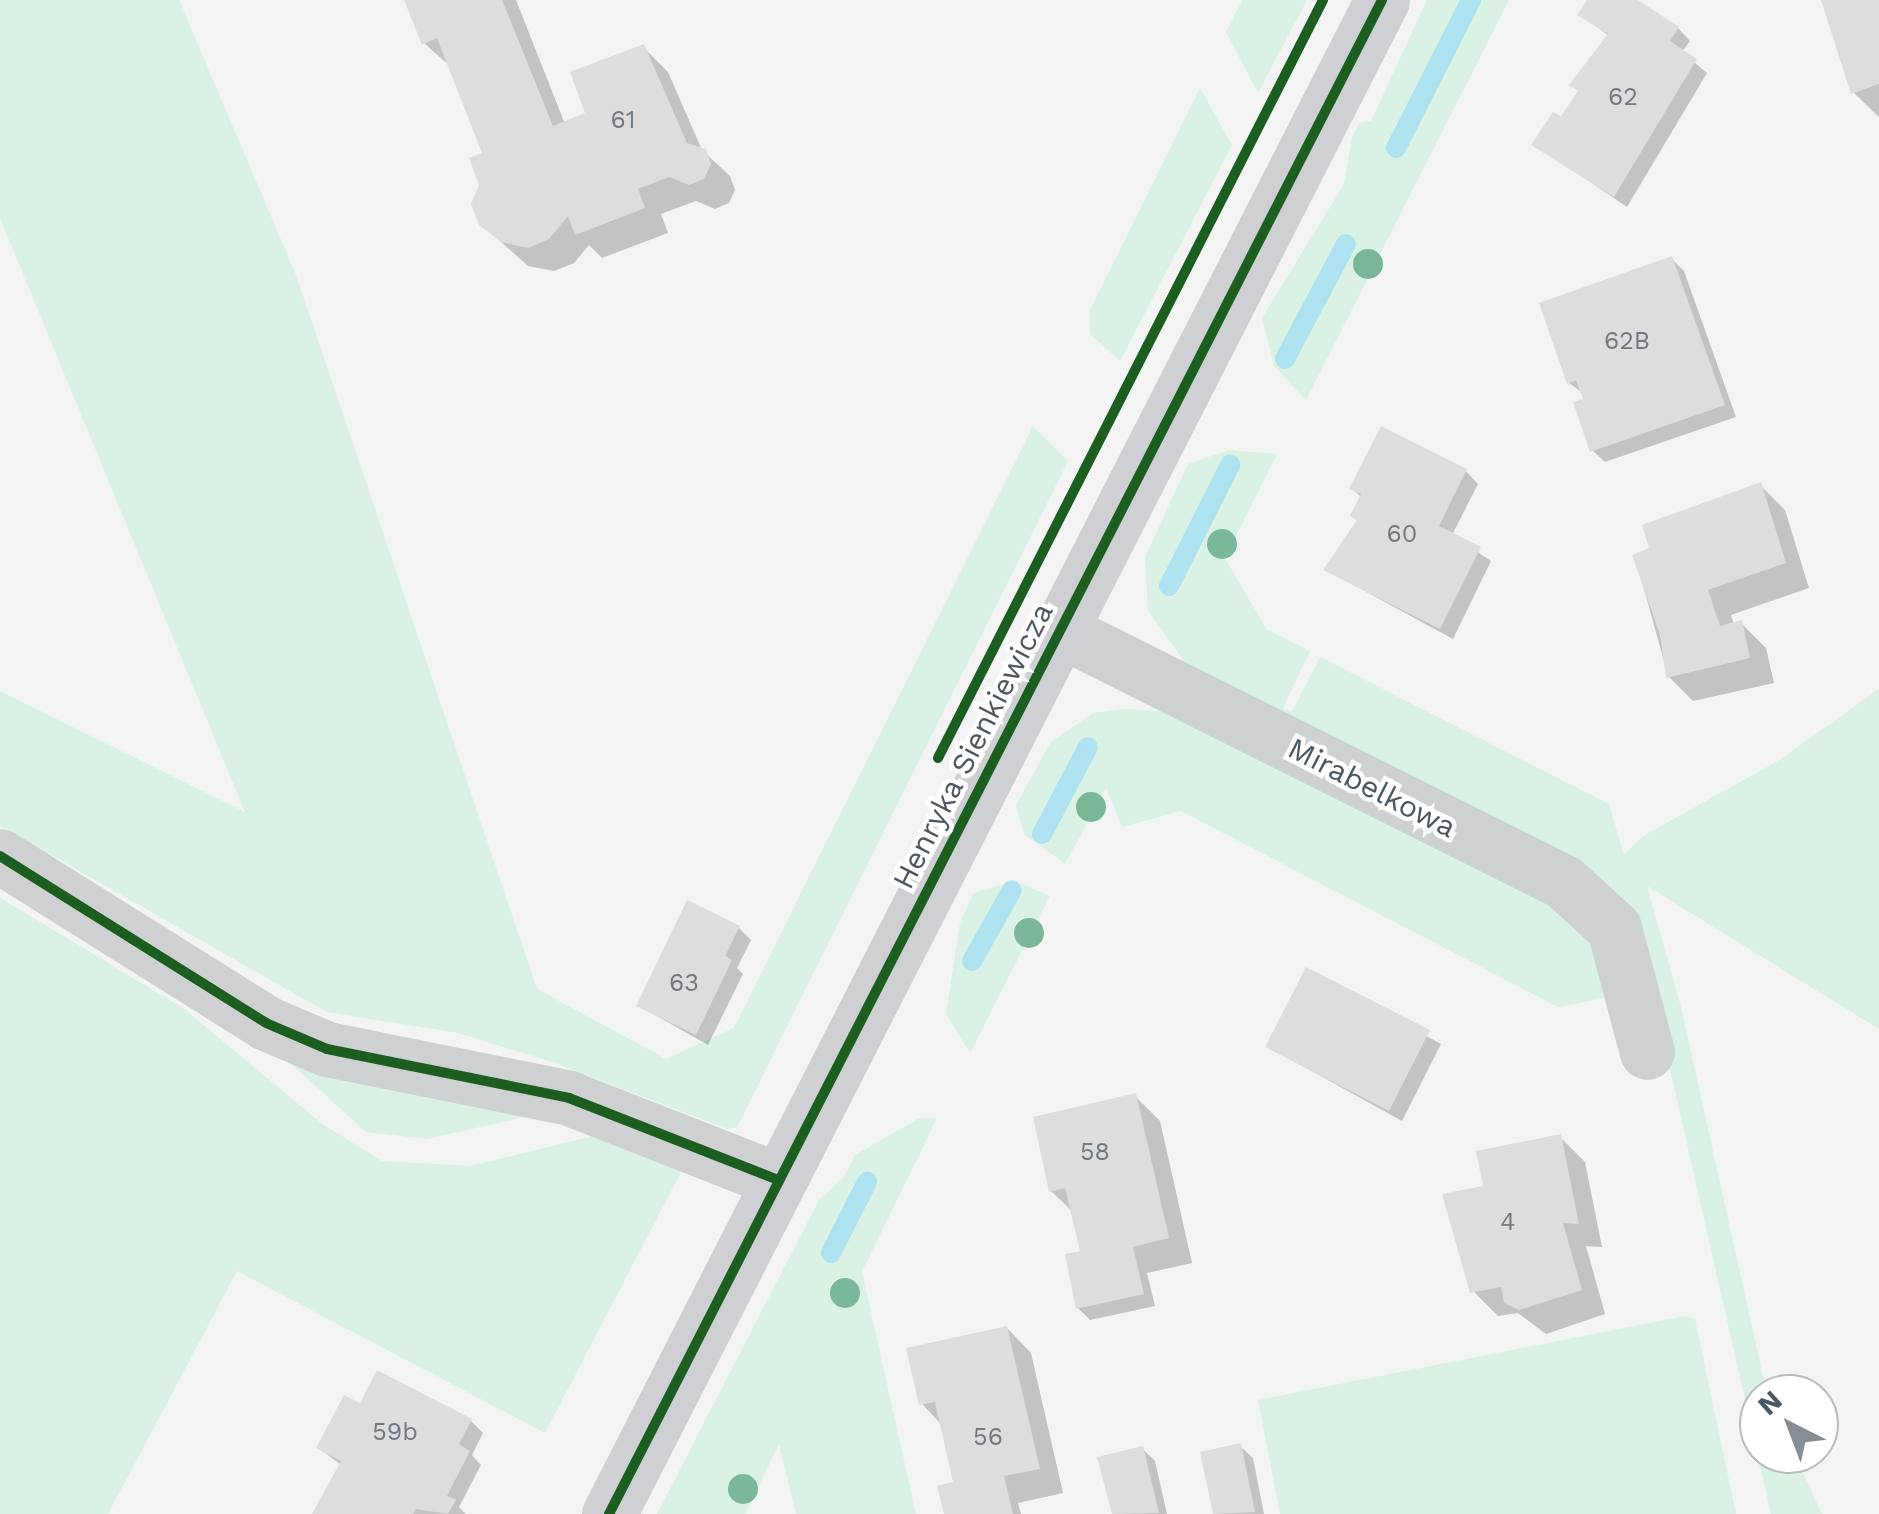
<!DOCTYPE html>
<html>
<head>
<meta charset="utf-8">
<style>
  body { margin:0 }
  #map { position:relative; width:1879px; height:1514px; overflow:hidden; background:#f4f4f4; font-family:"Work Sans",sans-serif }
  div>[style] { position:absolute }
  .green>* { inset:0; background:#d9f2e3 }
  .shadow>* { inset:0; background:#0003 }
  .stream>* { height:20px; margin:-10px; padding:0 10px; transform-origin:10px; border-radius:10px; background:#aee2f0 }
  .building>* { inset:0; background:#ddddde }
  .street>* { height:55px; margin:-27.5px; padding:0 27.5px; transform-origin:27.5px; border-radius:27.5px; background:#ced0d2 }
  .secondary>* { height:55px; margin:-27.5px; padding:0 27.5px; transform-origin:27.5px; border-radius:27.5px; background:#ced0d4 }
  .cycleway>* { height:10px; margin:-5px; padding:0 5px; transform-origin:5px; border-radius:5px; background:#1b5e20 }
  .trees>* { width:30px; height:30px; margin:-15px; border-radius:50%; background:#7ab899 }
  span { translate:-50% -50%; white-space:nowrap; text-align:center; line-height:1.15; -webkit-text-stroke:9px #fff; paint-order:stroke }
  .number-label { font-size:25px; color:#707881 }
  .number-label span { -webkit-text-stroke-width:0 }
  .street-label { font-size:30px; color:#4a5661 }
  .north { position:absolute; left:1739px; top:1374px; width:100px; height:100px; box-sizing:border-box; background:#fff; border:2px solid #b7bbc0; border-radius:50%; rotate:318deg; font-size:28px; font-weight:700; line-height:40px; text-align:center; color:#4a5661 }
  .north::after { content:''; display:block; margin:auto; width:35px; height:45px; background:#868d94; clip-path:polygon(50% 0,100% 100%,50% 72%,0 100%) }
</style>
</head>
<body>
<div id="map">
  <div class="green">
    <i style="clip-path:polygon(0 0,179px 0,296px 275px,537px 989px,666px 1059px,734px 1028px,1033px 426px,1068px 461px,737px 1127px,727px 1129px,555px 1063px,458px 1033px,327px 1012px,0 826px,0 691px,245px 812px,0 218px)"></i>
    <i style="clip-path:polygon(1242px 0,1307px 0,1258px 93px,1226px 32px)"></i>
    <i style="clip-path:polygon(1427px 0,1509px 0,1306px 400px,1274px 366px,1262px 318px,1344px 184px,1352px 137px,1359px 123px,1371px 121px)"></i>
    <i style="clip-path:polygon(1200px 88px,1232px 145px,1120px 361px,1090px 334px,1090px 310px)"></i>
    <i style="clip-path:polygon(1229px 450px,1277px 454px,1225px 558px,1266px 629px,1310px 651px,1283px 708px,1292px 712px,1320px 657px,1609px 804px,1624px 855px,1643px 836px,1778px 761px,1879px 689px,1879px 1029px,1647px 886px,1681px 1007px,1767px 1394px,1759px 1394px,1759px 1454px,1794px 1454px,1822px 1514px,1771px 1514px,1635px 915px,1197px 679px,1148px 611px,1145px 557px,1188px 464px)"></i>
    <i style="clip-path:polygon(1121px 709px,1182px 712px,1534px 889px,1591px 940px,1610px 997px,1558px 1007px,1181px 811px,1122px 827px,1106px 788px,1065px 864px,1024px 834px,1016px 805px,1051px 742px,1093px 713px)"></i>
    <i style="clip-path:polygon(1015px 881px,1050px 896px,970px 1053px,946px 1014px,960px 923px,973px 893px)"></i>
    <i style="clip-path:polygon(0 898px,183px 1008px,321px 1123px,382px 1161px,470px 1166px,598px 1135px,681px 1172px,545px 1433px,237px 1271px,108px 1514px,0 1514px)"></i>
    <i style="clip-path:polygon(256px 1032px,538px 1114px,427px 1139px,366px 1132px)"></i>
    <i style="clip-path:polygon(937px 1118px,862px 1272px,916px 1514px,796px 1514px,779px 1444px,745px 1514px,657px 1514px,819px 1200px,844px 1177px,855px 1155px,918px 1119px)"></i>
    <i style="clip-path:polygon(1685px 1316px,1695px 1319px,1736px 1514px,1280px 1514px,1258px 1400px)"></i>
  </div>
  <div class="shadow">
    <i style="clip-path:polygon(407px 0,516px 0,565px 124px,589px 115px,643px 47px,668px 72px,702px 150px,730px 176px,735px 190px,729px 203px,715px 209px,696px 201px,661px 214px,668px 233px,602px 258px,589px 245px,574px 263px,554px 271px,528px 266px,481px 224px,486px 155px,451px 67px,424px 43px)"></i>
    <i style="clip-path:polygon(1590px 0,1633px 0,1678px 28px,1690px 41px,1682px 52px,1707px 73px,1627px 207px,1534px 144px,1562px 120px,1609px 36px,1580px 14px)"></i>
    <i style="clip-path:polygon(1824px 0,1879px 0,1879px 117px,1853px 92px)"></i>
    <i style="clip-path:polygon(1672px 259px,1684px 271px,1736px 417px,1605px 462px,1592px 450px,1584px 394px,1569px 383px)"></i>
    <i style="clip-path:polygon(1466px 471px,1478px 484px,1452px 535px,1491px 561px,1453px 639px,1326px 570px,1359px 522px,1362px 498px,1352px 488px)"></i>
    <i style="clip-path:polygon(1760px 485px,1785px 510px,1809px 588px,1731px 615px,1734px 625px,1741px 623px,1766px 648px,1774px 683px,1693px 701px,1668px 676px,1635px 556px)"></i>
    <i style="clip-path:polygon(739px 928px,751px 940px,737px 968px,743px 974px,708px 1045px,639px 1006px)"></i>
    <i style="clip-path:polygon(1307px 970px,1441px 1044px,1402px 1121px,1268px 1047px)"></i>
    <i style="clip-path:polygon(1135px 1096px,1160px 1121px,1192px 1263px,1147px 1273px,1155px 1306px,1090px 1320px,1078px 1308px,1085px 1259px,1074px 1213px,1051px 1191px)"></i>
    <i style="clip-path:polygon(1560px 1137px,1585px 1162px,1602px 1247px,1586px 1246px,1605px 1314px,1546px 1334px,1518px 1313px,1498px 1316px,1473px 1291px,1486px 1188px)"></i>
    <i style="clip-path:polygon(1007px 1328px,1031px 1353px,1063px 1493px,1018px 1503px,1021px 1514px,947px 1514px,956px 1486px,942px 1425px,922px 1404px)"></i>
    <i style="clip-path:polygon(361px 1407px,471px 1421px,483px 1433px,472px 1455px,481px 1465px,459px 1507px,466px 1514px,315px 1514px,341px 1465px,319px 1448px)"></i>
    <i style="clip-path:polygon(1240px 1446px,1253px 1458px,1264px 1514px,1216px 1514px,1203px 1454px)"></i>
    <i style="clip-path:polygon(1143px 1449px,1155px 1461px,1167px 1514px,1114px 1514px,1100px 1459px)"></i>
  </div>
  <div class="stream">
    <i style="left:1396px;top:148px;width:166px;rotate:-63.1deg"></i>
    <i style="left:1285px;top:359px;width:130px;rotate:-62.1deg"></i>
    <i style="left:1169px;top:586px;width:136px;rotate:-63.2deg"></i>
    <i style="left:1042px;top:834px;width:98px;rotate:-62.1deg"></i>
    <i style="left:972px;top:961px;width:81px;rotate:-60.6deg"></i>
    <i style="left:831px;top:1253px;width:80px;rotate:-63.1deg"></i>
  </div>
  <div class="building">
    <i style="clip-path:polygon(404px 0,502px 0,553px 126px,585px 113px,570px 72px,644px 44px,687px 143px,706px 149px,711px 164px,704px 179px,689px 185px,669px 177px,638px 189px,645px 208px,575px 235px,568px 216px,549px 239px,528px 248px,501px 242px,479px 225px,471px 204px,479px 185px,469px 158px,482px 153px,437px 38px,422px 45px)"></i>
    <i style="clip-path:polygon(1587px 0,1638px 0,1679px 27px,1670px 41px,1697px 59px,1614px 197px,1531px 145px,1553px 112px,1561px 116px,1578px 91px,1569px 85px,1608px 34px,1577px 15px)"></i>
    <i style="clip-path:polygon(1821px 0,1879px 0,1879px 84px,1851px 94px)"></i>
    <i style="clip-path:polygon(1672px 256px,1725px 405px,1590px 452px,1573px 402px,1583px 399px,1576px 380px,1567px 384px,1539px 303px)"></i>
    <i style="clip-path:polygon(1381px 426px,1467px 469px,1439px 526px,1481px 547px,1440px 629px,1323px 570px,1357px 520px,1350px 516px,1361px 494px,1349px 489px)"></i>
    <i style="clip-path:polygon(1761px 482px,1786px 563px,1708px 590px,1720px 626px,1742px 620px,1750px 658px,1666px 678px,1660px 635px,1632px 555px,1649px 548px,1642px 525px)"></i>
    <i style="clip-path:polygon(687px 900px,740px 926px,725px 956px,732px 960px,696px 1035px,636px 1006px)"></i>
    <i style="clip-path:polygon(1306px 967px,1430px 1030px,1389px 1111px,1265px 1047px)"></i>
    <i style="clip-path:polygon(1136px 1093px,1169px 1238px,1133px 1247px,1144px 1294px,1076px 1309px,1065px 1254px,1080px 1251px,1065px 1188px,1049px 1192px,1033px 1117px)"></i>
    <i style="clip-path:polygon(1561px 1134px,1579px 1224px,1563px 1223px,1582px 1290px,1519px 1310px,1504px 1303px,1501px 1287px,1470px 1293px,1442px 1194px,1483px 1186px,1476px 1151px)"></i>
    <i style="clip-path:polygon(1007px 1326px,1040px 1469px,1004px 1476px,1013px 1514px,944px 1514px,937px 1486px,953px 1482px,935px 1402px,919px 1405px,906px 1348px)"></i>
    <i style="clip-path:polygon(377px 1370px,472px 1419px,459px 1444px,470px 1451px,447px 1496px,456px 1500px,448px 1514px,416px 1509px,413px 1514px,312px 1514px,341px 1461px,316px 1448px,344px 1395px,360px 1403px)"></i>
    <i style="clip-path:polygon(1241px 1443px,1255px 1512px,1213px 1514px,1200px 1452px)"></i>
    <i style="clip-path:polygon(1143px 1446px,1159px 1513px,1112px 1514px,1097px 1457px)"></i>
  </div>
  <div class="street">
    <i style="left:1060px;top:630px;width:563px;rotate:26.57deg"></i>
    <i style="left:1564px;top:882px;width:68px;rotate:42.6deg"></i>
    <i style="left:1614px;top:928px;width:128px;rotate:75.1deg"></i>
    <i style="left:0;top:856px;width:314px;rotate:32.1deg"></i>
    <i style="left:266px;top:1023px;width:66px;rotate:23.1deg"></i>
    <i style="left:327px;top:1049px;width:247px;rotate:11.4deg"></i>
    <i style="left:569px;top:1098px;width:225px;rotate:21.4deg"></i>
  </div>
  <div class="secondary">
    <i style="left:609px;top:1514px;width:1700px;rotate:-62.95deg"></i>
  </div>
  <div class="cycleway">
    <i style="left:938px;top:758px;width:850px;rotate:-63.07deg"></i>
    <i style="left:0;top:856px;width:314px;rotate:32.1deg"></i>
    <i style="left:266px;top:1023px;width:66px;rotate:23.1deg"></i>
    <i style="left:327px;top:1049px;width:247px;rotate:11.4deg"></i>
    <i style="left:569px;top:1098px;width:225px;rotate:21.4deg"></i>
    <i style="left:609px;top:1514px;width:1700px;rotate:-62.95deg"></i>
  </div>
  <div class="trees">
    <i style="left:1368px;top:264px"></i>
    <i style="left:1222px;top:544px"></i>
    <i style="left:1091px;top:807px"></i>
    <i style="left:1029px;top:933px"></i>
    <i style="left:845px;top:1293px"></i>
    <i style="left:743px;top:1489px"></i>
  </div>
  <div class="number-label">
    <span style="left:1623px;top:97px">62</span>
    <span style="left:623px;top:120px">61</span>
    <span style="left:1627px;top:341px">62B</span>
    <span style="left:1402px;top:534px">60</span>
    <span style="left:684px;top:983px">63</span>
    <span style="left:1095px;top:1152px">58</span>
    <span style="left:1508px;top:1222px">4</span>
    <span style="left:395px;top:1432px">59b</span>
    <span style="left:988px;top:1437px">56</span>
  </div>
  <div class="street-label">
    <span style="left:973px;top:746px;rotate:-63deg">Henryka Sienkiewicza</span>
    <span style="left:1372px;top:788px;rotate:27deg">Mirabelkowa</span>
  </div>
  <div class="north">N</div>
</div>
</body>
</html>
